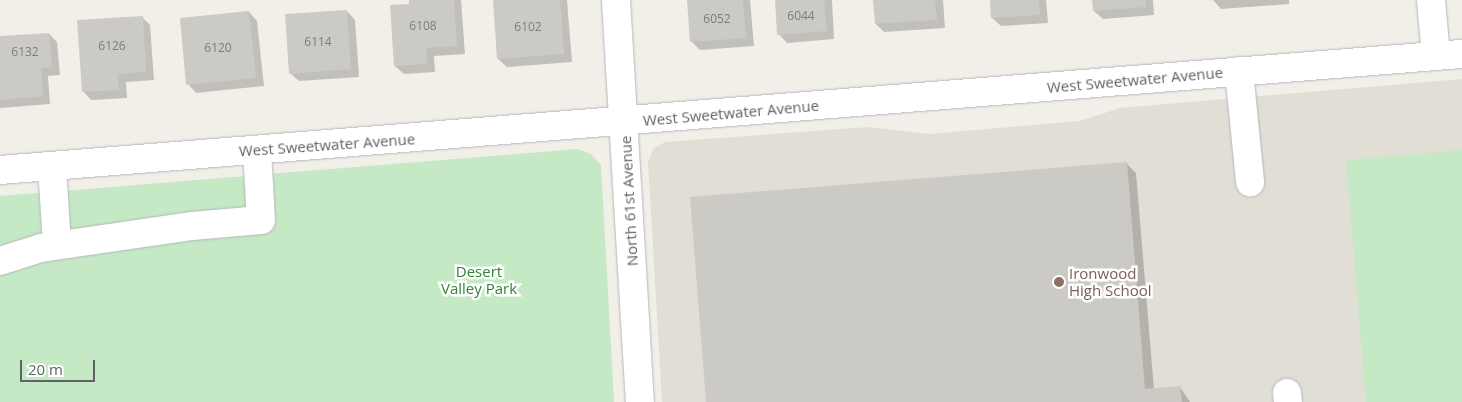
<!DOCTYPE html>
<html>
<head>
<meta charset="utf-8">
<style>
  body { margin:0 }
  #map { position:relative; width:1462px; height:402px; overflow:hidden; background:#f1efe8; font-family:"Open Sans",sans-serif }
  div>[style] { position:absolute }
  .education>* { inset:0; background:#e1ded6 }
  .green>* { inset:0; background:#c5e8c5 }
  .shadow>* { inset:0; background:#0003 }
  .building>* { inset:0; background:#cccac5 }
  .roads { filter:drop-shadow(0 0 1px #b5b8bc) drop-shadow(0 0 1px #b5b8bc) }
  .minor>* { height:28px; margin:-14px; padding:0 14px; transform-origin:14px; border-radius:14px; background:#fff }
  .dots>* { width:14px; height:14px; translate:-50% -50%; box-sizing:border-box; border:2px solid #fff; border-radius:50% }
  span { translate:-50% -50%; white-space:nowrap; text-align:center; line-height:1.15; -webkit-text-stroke:5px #fff; paint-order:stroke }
  .number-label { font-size:12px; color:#7a7d7f }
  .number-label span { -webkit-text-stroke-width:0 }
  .street-label { font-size:15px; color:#5f6368 }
  .park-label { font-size:15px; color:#348238 }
  .education-label { font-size:15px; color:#785e54 }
  .left { translate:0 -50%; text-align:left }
  .scale { position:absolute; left:20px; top:360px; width:75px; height:22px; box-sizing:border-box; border:2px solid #5f6368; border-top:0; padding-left:6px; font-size:15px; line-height:18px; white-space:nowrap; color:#5f6368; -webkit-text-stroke:4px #fff; paint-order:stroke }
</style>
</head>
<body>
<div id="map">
  <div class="education">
    <i style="clip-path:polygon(1462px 79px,1462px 402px,662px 402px,648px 161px,654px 148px,665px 142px,869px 127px,929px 134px,1080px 121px,1120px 108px)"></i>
  </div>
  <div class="green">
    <i style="clip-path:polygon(578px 149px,591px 154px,601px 165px,614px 402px,0 402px,0 196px)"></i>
    <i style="clip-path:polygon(1462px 150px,1462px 402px,1366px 402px,1346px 160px)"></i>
  </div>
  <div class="shadow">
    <i style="clip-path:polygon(410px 0,461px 0,465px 54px,434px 56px,435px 72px,404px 74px,395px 66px)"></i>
    <i style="clip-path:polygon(494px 0,567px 0,572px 62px,507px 67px,498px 59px)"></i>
    <i style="clip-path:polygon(688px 0,750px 0,754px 46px,700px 50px,691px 41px)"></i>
    <i style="clip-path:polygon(776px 0,832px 0,834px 39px,787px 43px,779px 34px)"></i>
    <i style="clip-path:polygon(874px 0,943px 0,945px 28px,884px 32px,876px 24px)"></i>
    <i style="clip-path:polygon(991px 0,1046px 0,1048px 23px,1001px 26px,992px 18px)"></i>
    <i style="clip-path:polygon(1094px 0,1153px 0,1154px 15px,1103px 19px,1094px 11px)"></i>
    <i style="clip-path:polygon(1213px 0,1289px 0,1289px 4px,1221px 9px)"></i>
    <i style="clip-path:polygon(347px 11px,355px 20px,359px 77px,299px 81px,290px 73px)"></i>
    <i style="clip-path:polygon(249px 12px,257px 21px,264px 86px,196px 93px,188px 84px)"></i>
    <i style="clip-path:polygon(142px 17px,150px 25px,154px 80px,126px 82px,127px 98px,91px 100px,83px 91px)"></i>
    <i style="clip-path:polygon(49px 34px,57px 42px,60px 75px,48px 76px,50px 104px,0 108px,0 38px)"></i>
    <i style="clip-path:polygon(1126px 163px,1136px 173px,1154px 390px,1180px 387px,1190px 402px,707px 402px)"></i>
  </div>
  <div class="building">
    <i style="clip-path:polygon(409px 0,454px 0,457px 46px,426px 48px,427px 64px,394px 66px,390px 5px,409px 4px)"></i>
    <i style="clip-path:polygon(493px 0,560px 0,564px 54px,497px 59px)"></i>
    <i style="clip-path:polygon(687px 0,743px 0,746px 38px,690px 42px)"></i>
    <i style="clip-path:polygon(775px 0,824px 0,827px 31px,777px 35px)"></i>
    <i style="clip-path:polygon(873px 0,935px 0,937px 20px,875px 24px)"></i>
    <i style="clip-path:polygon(990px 0,1039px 0,1040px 15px,991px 18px)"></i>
    <i style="clip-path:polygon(1092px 0,1146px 0,1146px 7px,1093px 11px)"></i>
    <i style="clip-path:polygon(347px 10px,351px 69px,289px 74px,285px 14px)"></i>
    <i style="clip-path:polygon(249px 11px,256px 78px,186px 85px,180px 18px)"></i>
    <i style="clip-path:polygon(143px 16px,146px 72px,118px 74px,119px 90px,82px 92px,77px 20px)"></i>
    <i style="clip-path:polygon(49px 33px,52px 67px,41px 68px,43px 96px,0 100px,0 36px)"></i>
    <i style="clip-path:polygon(1127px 162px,1145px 389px,1180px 386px,1182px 402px,706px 402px,690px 197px)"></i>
  </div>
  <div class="roads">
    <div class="minor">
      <i style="left:616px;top:0;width:403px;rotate:86.6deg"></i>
      <i style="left:1431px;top:0;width:56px;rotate:84.9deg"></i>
      <i style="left:1239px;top:71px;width:112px;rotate:84.3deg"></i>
      <i style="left:52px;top:167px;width:78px;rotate:86.3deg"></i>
      <i style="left:0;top:170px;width:1467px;rotate:-4.54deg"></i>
      <i style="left:0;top:261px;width:43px;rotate:-17.6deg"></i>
      <i style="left:41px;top:248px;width:153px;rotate:-8.3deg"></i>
      <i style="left:192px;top:226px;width:69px;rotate:-5deg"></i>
      <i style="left:261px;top:220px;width:69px;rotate:-93.3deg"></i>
      <i style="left:1287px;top:393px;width:9px;rotate:84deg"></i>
    </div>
  </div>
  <div class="dots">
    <i style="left:1059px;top:282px;background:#8d6e63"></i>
  </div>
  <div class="number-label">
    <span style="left:801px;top:16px">6044</span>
    <span style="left:717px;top:19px">6052</span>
    <span style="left:423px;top:26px">6108</span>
    <span style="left:528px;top:27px">6102</span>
    <span style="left:318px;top:42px">6114</span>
    <span style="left:112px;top:46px">6126</span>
    <span style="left:218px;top:48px">6120</span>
    <span style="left:25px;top:52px">6132</span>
  </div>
  <div class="street-label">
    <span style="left:1135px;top:80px;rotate:-5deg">West Sweetwater Avenue</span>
    <span style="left:731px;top:113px;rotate:-5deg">West Sweetwater Avenue</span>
    <span style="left:327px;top:145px;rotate:-4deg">West Sweetwater Avenue</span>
    <span style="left:629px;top:201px;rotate:-93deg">North 61st Avenue</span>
  </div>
  <div class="park-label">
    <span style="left:479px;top:280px">Desert<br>Valley Park</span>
  </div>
  <div class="education-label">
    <span class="left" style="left:1069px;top:282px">Ironwood<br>High School</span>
  </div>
  <div class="scale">20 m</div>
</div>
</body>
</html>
